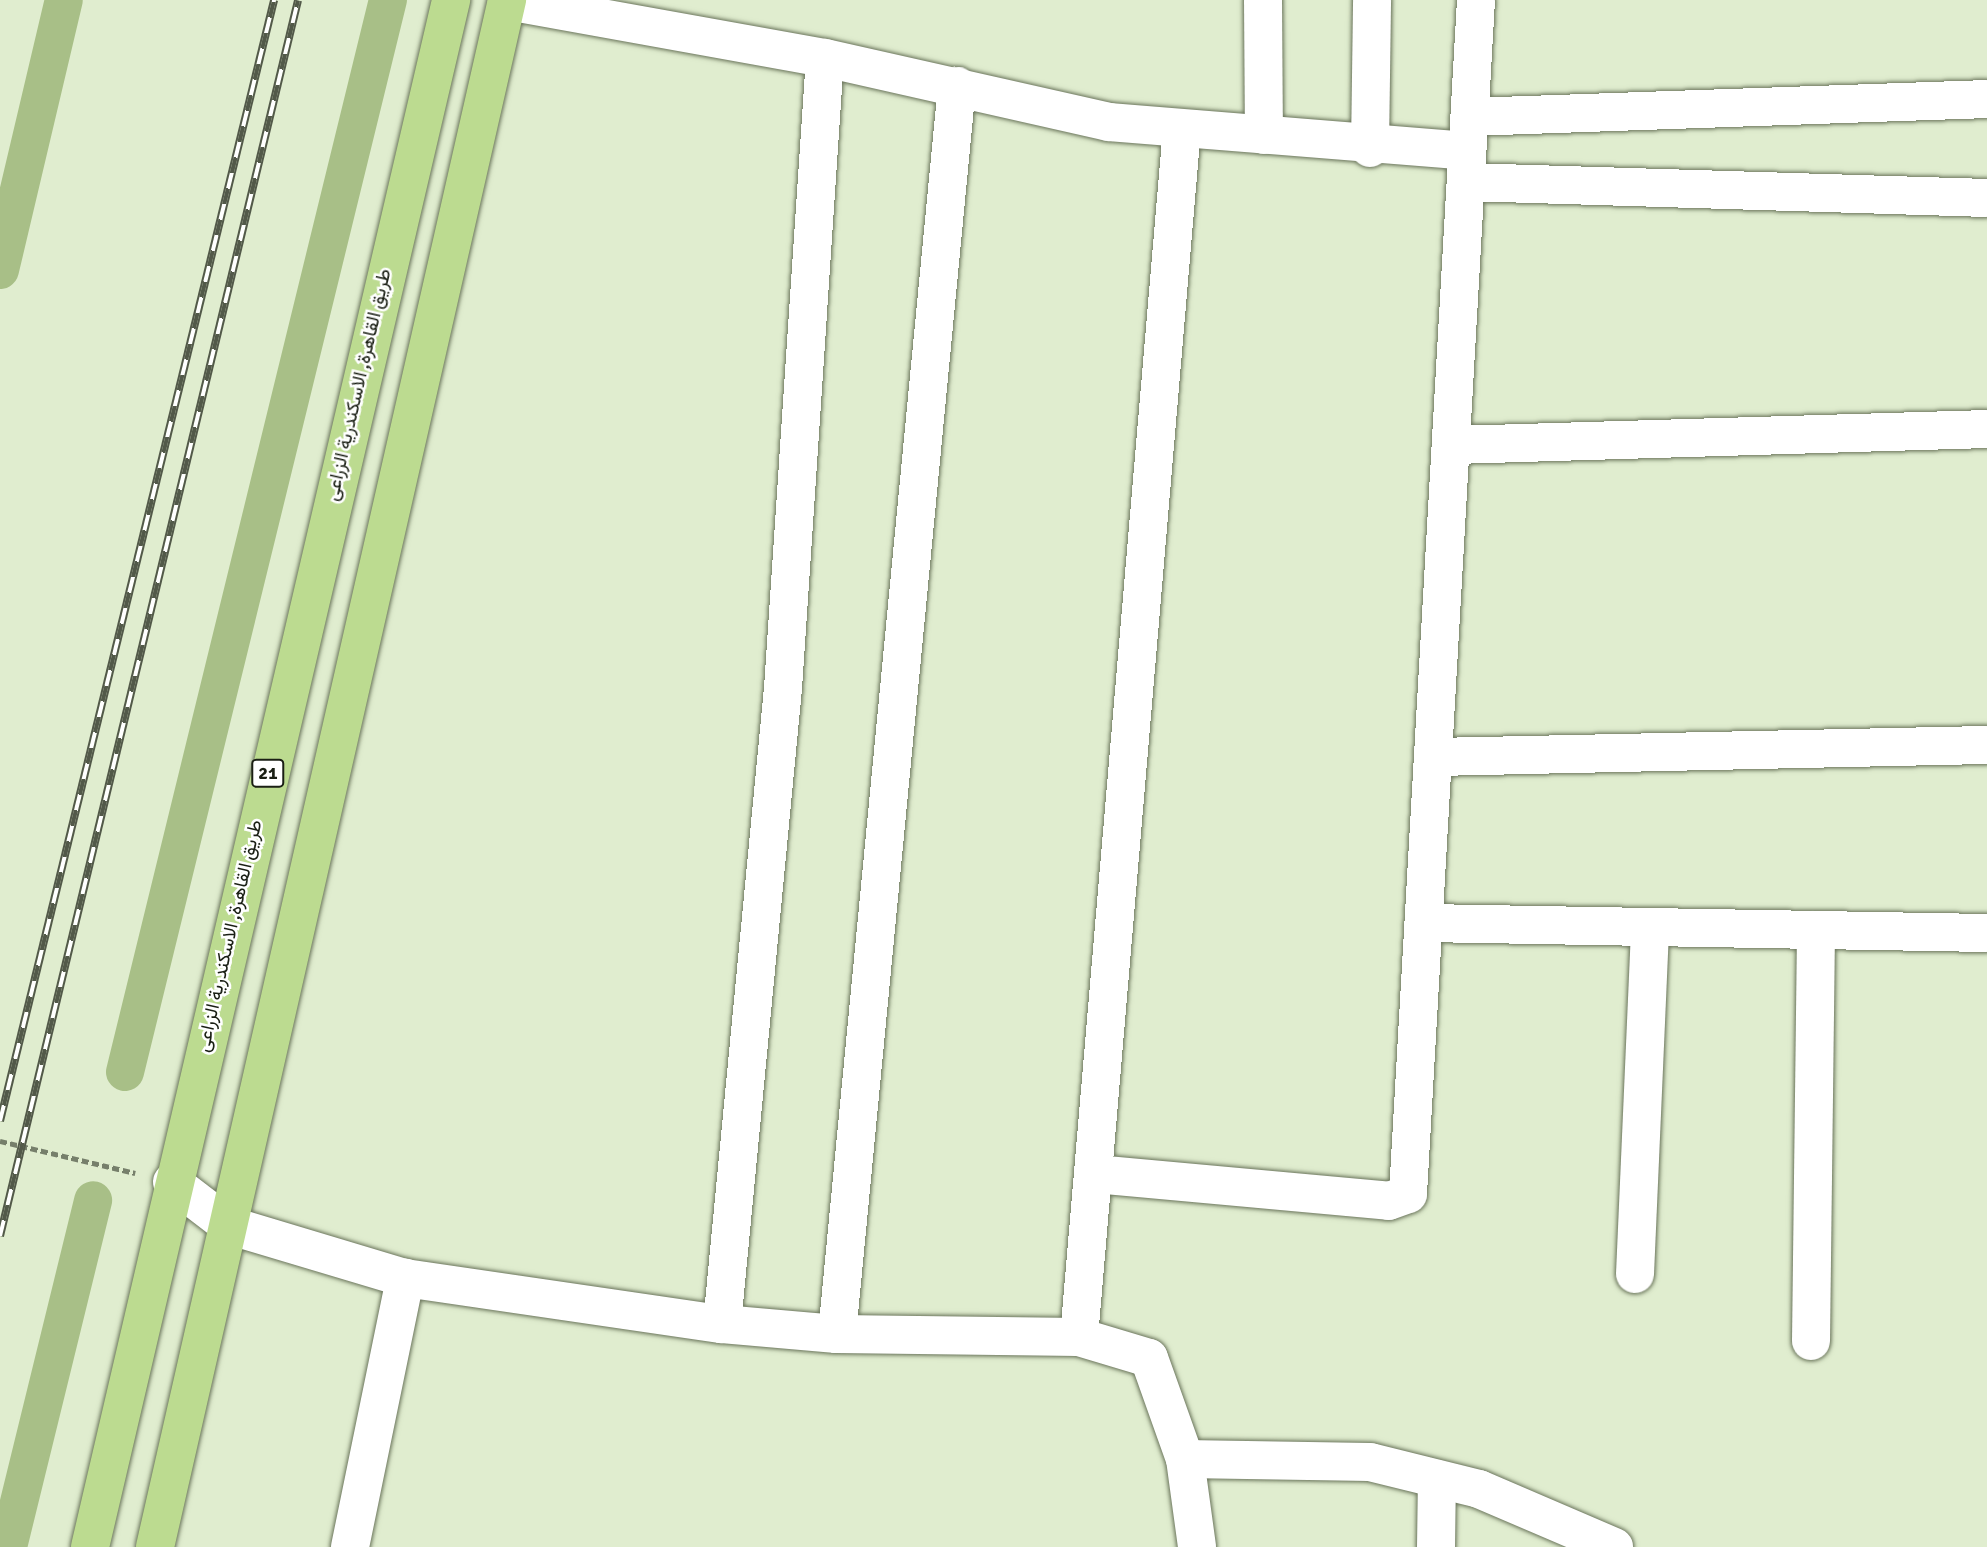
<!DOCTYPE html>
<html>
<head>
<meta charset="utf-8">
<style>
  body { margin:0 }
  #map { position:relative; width:1987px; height:1547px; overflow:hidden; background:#e0edcf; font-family:Signika,Vazirmatn,sans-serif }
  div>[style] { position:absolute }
  .canal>* { height:38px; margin:-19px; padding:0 19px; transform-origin:19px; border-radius:19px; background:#a8bf87 }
  .path>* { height:4.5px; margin-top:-2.25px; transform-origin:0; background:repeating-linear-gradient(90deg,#767f6b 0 7px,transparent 0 10.5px) }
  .roads { filter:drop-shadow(0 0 2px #6a755b) drop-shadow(0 0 2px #6a755b) }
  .minor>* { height:38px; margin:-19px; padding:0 19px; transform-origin:19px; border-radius:19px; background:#fff }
  .highway>* { height:38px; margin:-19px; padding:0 19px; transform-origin:19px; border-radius:19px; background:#bcdb90 }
  .rail>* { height:8px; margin-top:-4px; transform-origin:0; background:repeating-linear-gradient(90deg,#fff 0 16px,#525949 0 32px); box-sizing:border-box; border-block:2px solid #525949 }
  span { translate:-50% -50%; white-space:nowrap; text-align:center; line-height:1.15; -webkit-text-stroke:5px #fff; paint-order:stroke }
  .shield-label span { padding:2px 5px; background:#fff; border:2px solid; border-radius:5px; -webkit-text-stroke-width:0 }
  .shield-label { font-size:18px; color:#1a1f14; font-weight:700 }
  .street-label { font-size:19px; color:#1a1f14 }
</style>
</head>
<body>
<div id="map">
  <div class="canal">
    <i style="left:0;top:270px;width:277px;rotate:-76.7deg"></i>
    <i style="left:125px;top:1072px;width:1104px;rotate:-76.22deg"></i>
    <i style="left:8px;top:1547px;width:357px;rotate:-76.2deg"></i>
  </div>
  <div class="path">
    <i style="left:0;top:1141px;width:139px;rotate:13.3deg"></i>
  </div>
  <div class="roads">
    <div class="minor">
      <i style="left:1263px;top:0;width:135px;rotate:89.6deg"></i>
      <i style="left:507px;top:1px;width:323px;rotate:10.2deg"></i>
      <i style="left:825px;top:58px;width:291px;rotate:12.7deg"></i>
      <i style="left:1109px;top:122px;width:359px;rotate:4.6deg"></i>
      <i style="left:1470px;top:117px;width:517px;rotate:-1.99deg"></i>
      <i style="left:1370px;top:148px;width:148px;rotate:-89.2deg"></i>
      <i style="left:1467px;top:182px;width:520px;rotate:1.76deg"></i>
      <i style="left:1455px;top:445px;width:532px;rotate:-1.72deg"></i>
      <i style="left:1435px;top:757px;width:552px;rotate:-1.25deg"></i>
      <i style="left:1425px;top:923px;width:562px;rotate:1.02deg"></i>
      <i style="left:1095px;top:1174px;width:295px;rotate:5.2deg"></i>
      <i style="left:1389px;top:1201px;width:20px;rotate:-20deg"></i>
      <i style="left:1408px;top:1194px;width:1196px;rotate:-86.74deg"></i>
      <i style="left:172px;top:1182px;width:71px;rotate:37.5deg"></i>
      <i style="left:228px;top:1225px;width:185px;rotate:16.7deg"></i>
      <i style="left:405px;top:1278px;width:320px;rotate:8.3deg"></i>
      <i style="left:722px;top:1324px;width:115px;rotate:5deg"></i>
      <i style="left:837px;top:1334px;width:242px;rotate:0.7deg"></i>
      <i style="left:1079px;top:1337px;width:73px;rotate:16.7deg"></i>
      <i style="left:1149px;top:1358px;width:107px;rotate:70.4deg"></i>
      <i style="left:1185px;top:1459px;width:89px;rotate:82.2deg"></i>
      <i style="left:1635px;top:1274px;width:347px;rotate:-87.5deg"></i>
      <i style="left:722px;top:1324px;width:639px;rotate:-84.52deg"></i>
      <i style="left:783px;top:688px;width:631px;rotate:-86.19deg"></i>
      <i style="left:837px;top:1334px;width:1254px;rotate:-84.51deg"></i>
      <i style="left:1079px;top:1337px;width:1213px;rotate:-85.13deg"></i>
      <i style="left:1811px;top:1341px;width:411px;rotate:-89.3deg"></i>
      <i style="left:1185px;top:1459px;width:185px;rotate:0.9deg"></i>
      <i style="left:1370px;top:1462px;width:112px;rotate:13.9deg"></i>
      <i style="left:1479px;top:1489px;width:147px;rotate:23.2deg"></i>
      <i style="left:350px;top:1547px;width:275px;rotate:-78.4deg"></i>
      <i style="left:1436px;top:1547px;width:68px;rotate:-89.2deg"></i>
    </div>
    <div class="highway">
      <i style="left:90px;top:1547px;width:1589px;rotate:-76.86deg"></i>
      <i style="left:155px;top:1547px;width:1587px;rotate:-77.18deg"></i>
    </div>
  </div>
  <div class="rail">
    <i style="left:0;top:1121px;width:1154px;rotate:-76.26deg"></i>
    <i style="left:0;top:1236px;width:1271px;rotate:-76.44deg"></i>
  </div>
  <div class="shield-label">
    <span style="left:268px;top:773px">21</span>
  </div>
  <div class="street-label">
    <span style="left:359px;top:385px;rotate:-77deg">طريق القاهرة, الاسكندرية الزراعى</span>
    <span style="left:230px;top:936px;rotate:-77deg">طريق القاهرة, الاسكندرية الزراعى</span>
  </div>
</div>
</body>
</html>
